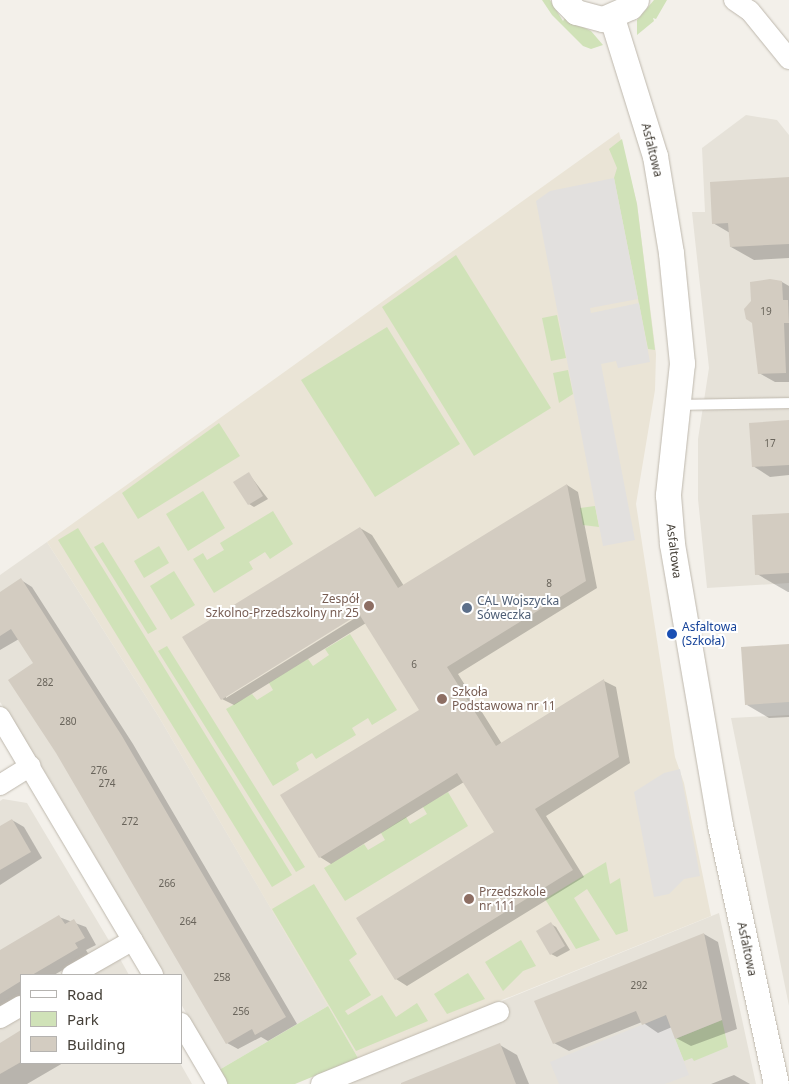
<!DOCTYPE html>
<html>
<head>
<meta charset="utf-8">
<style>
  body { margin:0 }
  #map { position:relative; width:789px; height:1084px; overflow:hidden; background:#f3f0ea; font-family:"Noto Sans",sans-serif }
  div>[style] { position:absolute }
  .residential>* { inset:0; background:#e6e2d9 }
  .education>* { inset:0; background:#eae4d6 }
  .green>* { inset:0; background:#d0e2b8 }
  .parking>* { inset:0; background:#e2e0de }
  .shadow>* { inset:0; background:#0003 }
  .building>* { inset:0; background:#d3ccc1 }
  .roads { filter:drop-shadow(0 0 1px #beb8ad) drop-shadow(0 0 1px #beb8ad) }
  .service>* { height:10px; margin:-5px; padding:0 5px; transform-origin:5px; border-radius:5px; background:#fff }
  .minor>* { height:20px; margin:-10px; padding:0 10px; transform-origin:10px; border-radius:10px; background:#fff }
  .tertiary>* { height:25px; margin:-12.5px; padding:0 12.5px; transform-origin:12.5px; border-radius:12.5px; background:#fff }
  .dots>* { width:14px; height:14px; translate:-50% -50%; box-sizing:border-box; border:2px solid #fff; border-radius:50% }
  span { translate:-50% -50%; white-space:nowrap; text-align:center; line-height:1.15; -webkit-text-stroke:4px #fff; paint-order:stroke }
  .number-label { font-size:10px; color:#69645b }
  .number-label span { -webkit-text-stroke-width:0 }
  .street-label { font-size:12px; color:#464139 }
  .education-label { font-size:12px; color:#785e54 }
  .right { translate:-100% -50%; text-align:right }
  .left { translate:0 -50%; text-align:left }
  .service-label { font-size:12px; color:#4e5e75 }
  .transit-label { font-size:12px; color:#164399 }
  .legend { position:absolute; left:20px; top:974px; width:162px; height:90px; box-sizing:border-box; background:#fff; border:1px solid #b5b3b0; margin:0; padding:6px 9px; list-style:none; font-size:15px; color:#464139 }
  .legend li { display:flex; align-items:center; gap:10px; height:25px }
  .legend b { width:25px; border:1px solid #b5b3b0 }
</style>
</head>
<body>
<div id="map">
  <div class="residential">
    <i style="clip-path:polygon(746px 115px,777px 120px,789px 135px,789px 583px,707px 588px,698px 499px,698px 439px,709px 368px,692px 212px,705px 212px,702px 148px)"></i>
    <i style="clip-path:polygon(47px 542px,159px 717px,328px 1006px,219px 1070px,181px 1004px,181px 975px,164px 975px,50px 780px,0 702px,0 575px)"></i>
    <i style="clip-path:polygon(789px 715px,789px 1006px,731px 718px)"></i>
    <i style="clip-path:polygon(3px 799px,27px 803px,111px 944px,57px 975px,21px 975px,21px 996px,0 1009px,0 801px)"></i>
    <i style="clip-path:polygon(719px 913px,756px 1084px,342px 1084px,508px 1016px,502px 1001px)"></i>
    <i style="clip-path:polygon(119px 957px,129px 975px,88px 975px)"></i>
    <i style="clip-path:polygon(21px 1015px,21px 1063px,180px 1063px,192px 1084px,0 1084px,0 1028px)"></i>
  </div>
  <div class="education">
    <i style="clip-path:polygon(619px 132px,637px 204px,656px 354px,655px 390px,636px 504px,675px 757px,684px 783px,711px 916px,358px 1058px,159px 717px,47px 542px)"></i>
  </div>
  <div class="green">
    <i style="clip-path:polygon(542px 0,550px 0,563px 21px,565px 18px,591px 31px,603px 45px,591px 49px,583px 46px,552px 15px)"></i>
    <i style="clip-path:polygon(654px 0,667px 0,656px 19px,653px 18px,654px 21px,637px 35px,637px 20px)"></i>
    <i style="clip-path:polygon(622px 139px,637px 204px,655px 350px,648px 349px,614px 178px,617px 168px,609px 149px)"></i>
    <i style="clip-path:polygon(456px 255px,551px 408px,474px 456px,382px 307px)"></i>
    <i style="clip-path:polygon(557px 315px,566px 358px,551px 361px,542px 318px)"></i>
    <i style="clip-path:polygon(387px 327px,460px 444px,375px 497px,301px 380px)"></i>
    <i style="clip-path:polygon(568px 370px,573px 394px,559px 403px,553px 373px)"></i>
    <i style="clip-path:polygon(219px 423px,240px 456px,138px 519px,122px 493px)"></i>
    <i style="clip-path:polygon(203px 491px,225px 528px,188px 551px,166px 514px)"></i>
    <i style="clip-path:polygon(595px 506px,599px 527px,583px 525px,580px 508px)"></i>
    <i style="clip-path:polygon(273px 511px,293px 544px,270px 559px,265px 552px,249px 562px,253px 569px,214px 593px,193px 559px,203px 553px,207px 560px,224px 550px,220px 543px)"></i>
    <i style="clip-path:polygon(78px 528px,292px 875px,272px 887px,58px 540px)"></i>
    <i style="clip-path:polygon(103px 542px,157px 629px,148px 634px,94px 547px)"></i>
    <i style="clip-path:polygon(159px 546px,169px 563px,144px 578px,134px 561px)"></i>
    <i style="clip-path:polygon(174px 571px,195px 605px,171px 620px,150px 586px)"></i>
    <i style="clip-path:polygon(350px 634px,397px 710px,372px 725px,368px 718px,352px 728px,356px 735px,316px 759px,312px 753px,296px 763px,299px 770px,273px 786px,226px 709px,252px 694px,257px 700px,273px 690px,269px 683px,308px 659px,313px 666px,329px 655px,325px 649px)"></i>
    <i style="clip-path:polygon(167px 646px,305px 867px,296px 872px,158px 651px)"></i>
    <i style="clip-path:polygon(448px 792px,468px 826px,345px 901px,324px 868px,364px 844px,368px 850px,385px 840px,381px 833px,406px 817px,410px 824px,427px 814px,423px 807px)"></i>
    <i style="clip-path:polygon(606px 862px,610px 884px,620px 878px,628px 931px,616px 935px,587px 889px,574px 898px,600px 940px,576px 949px,545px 899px)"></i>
    <i style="clip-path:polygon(314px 884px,357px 954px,349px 960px,371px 995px,345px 1011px,348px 1015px,382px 995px,396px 1017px,417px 1003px,428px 1021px,356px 1051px,272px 909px)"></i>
    <i style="clip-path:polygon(521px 940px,536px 966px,523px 971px,503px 991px,485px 962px)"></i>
    <i style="clip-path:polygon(468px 973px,485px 999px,447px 1014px,434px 994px)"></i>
    <i style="clip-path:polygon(328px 1006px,358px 1058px,295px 1084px,228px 1084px,219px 1070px)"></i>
    <i style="clip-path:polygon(722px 1020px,728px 1047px,694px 1061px,692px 1058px,684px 1061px,675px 1039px)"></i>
  </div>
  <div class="parking">
    <i style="clip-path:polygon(614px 178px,638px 299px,590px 308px,591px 313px,639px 303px,650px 362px,618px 368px,616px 361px,601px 364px,635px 540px,603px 546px,536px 201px,550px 191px)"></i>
    <i style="clip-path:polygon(680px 769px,700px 876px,684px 879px,669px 894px,654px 897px,634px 792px,664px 773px)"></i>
    <i style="clip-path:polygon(666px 1015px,689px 1075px,665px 1084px,559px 1084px,550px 1062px)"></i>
  </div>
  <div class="shadow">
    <i style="clip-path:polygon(789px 179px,789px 258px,754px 260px,731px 247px,730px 233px,713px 223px)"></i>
    <i style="clip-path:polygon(782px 282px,789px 286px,789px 382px,775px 382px,759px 373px,752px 283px)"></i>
    <i style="clip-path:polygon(789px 422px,789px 475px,770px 477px,753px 466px)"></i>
    <i style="clip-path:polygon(249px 474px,268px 499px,254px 507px,249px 504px)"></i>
    <i style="clip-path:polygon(evenodd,567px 485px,578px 492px,597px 588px,458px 674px,502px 744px,604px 681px,616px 687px,630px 763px,546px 816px,584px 877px,407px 986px,396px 979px,496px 832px,464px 782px,331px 864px,320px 857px,420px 710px,366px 623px,234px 705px,222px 699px,360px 528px,372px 535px,404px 586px,567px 485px,364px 610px,365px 612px,226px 698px,226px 695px,364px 610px)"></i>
    <i style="clip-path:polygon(789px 514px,789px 592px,788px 592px,757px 574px)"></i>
    <i style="clip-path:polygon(21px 580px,32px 587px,133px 744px,297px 1024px,268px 1041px,261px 1037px,238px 1049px,227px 1043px,35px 664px,19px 639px,0 650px,0 593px)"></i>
    <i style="clip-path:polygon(789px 647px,789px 717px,769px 718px,747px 705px)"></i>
    <i style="clip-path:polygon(12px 820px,24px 827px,42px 858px,0 885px,0 828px)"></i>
    <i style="clip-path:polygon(59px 917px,86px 927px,96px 945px,86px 950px,89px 955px,54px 975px,21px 975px,21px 995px,0 1007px,0 952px)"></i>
    <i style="clip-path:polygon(551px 924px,556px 927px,570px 950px,557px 957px,551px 954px)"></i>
    <i style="clip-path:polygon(704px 934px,718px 942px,737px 1029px,691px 1046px,676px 1038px,672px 1027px,658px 1033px,642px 1022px,569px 1051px,554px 1043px)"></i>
    <i style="clip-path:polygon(21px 1032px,21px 1063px,63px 1063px,27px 1084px,0 1084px,0 1045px)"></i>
    <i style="clip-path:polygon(500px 1045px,517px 1055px,529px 1084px,403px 1084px)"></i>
    <i style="clip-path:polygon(734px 1075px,750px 1084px,711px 1084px)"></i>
  </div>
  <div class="building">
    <i style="clip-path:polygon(789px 177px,789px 244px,730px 247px,728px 223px,712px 224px,710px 182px)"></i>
    <i style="clip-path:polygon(770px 279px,782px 281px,783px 300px,788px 300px,789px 323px,784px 323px,786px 373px,758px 374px,752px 323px,746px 319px,744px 309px,751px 301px,750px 282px)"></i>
    <i style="clip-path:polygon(789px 420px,789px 465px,752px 467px,749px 423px)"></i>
    <i style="clip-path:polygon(249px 472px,263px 496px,248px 505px,233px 482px)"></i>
    <i style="clip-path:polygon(567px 484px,586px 581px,447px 667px,496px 746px,604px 679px,619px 757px,535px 809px,573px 870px,395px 980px,356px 918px,494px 832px,457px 773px,319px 858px,280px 795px,419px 710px,359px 614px,221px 700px,182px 637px,360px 527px,398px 588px)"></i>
    <i style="clip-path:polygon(789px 513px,789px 573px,755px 575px,752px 515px)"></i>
    <i style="clip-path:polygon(21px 578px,122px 736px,286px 1017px,255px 1035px,252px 1029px,226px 1044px,56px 753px,8px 680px,33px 663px,11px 629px,0 636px,0 592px)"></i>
    <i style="clip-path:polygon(789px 644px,789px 702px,745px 705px,741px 647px)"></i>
    <i style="clip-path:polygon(12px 819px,31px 852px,0 870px,0 826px)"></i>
    <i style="clip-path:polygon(59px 915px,65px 924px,74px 919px,85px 938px,75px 943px,78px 948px,32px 975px,21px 975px,21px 981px,0 994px,0 950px)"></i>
    <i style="clip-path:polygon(551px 922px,565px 946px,550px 955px,536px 931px)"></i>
    <i style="clip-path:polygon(704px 933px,722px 1020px,675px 1039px,666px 1015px,642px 1025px,636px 1011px,553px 1044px,534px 1001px)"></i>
    <i style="clip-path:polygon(21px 1030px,21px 1062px,0 1074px,0 1043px)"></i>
    <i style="clip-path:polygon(500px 1043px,516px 1084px,401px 1084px,401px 1083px)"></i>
  </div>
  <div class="roads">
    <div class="service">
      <i style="left:678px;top:405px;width:111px;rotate:-1deg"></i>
    </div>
    <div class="minor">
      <i style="left:734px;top:0;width:19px;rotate:35deg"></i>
      <i style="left:750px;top:11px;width:62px;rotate:50.9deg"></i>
      <i style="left:0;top:717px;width:300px;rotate:59.3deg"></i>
      <i style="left:0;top:785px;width:36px;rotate:-32deg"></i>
      <i style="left:72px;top:975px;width:70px;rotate:-29.8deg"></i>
      <i style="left:0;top:1018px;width:24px;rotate:-30deg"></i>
      <i style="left:181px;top:1023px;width:71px;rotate:59.5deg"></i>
      <i style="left:321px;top:1084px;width:192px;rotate:-22deg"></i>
    </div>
    <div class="tertiary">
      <i style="left:564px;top:0;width:17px;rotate:45deg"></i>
      <i style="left:576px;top:12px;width:28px;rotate:15deg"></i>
      <i style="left:603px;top:19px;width:30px;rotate:-24deg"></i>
      <i style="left:630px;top:7px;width:9px;rotate:-49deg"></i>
      <i style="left:612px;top:18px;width:145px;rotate:72.7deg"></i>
      <i style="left:655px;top:156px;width:98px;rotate:80.6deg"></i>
      <i style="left:671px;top:253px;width:111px;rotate:84.3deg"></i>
      <i style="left:682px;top:363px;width:133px;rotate:96.1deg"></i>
      <i style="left:668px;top:495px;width:49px;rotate:85.3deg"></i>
      <i style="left:672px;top:544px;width:285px;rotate:80.3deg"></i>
      <i style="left:720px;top:825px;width:265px;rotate:77.8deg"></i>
    </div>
  </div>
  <div class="dots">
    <i style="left:369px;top:606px;background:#8d6e63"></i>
    <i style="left:467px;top:608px;background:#5c6f8a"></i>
    <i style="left:672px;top:634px;background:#1a4fb4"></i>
    <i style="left:442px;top:699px;background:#8d6e63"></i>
    <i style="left:469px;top:899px;background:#8d6e63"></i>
  </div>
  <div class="number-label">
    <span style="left:766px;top:312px">19</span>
    <span style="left:770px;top:444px">17</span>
    <span style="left:549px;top:584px">8</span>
    <span style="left:414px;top:665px">6</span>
    <span style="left:45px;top:683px">282</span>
    <span style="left:68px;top:722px">280</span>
    <span style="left:99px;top:771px">276</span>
    <span style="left:107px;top:784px">274</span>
    <span style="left:130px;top:822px">272</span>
    <span style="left:167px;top:884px">266</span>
    <span style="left:188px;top:922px">264</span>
    <span style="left:222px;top:978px">258</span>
    <span style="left:639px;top:986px">292</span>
    <span style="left:241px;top:1012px">256</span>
  </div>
  <div class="street-label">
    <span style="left:652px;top:150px;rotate:76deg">Asfaltowa</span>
    <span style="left:674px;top:551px;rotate:83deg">Asfaltowa</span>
    <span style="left:747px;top:949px;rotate:78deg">Asfaltowa</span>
  </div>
  <div class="education-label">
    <span class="right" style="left:359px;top:606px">Zespół<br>Szkolno-Przedszkolny nr 25</span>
    <span class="left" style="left:452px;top:699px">Szkoła<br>Podstawowa nr 11</span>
    <span class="left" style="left:479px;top:899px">Przedszkole<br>nr 111</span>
  </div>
  <div class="service-label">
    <span class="left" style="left:477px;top:608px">CAL Wojszycka<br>Sóweczka</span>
  </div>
  <div class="transit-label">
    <span class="left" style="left:682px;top:634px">Asfaltowa<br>(Szkoła)</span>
  </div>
  <ul class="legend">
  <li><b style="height:6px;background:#fff"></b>Road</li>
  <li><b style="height:14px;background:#d0e2b8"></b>Park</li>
  <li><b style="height:14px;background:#d3ccc1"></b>Building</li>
  </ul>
</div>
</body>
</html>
